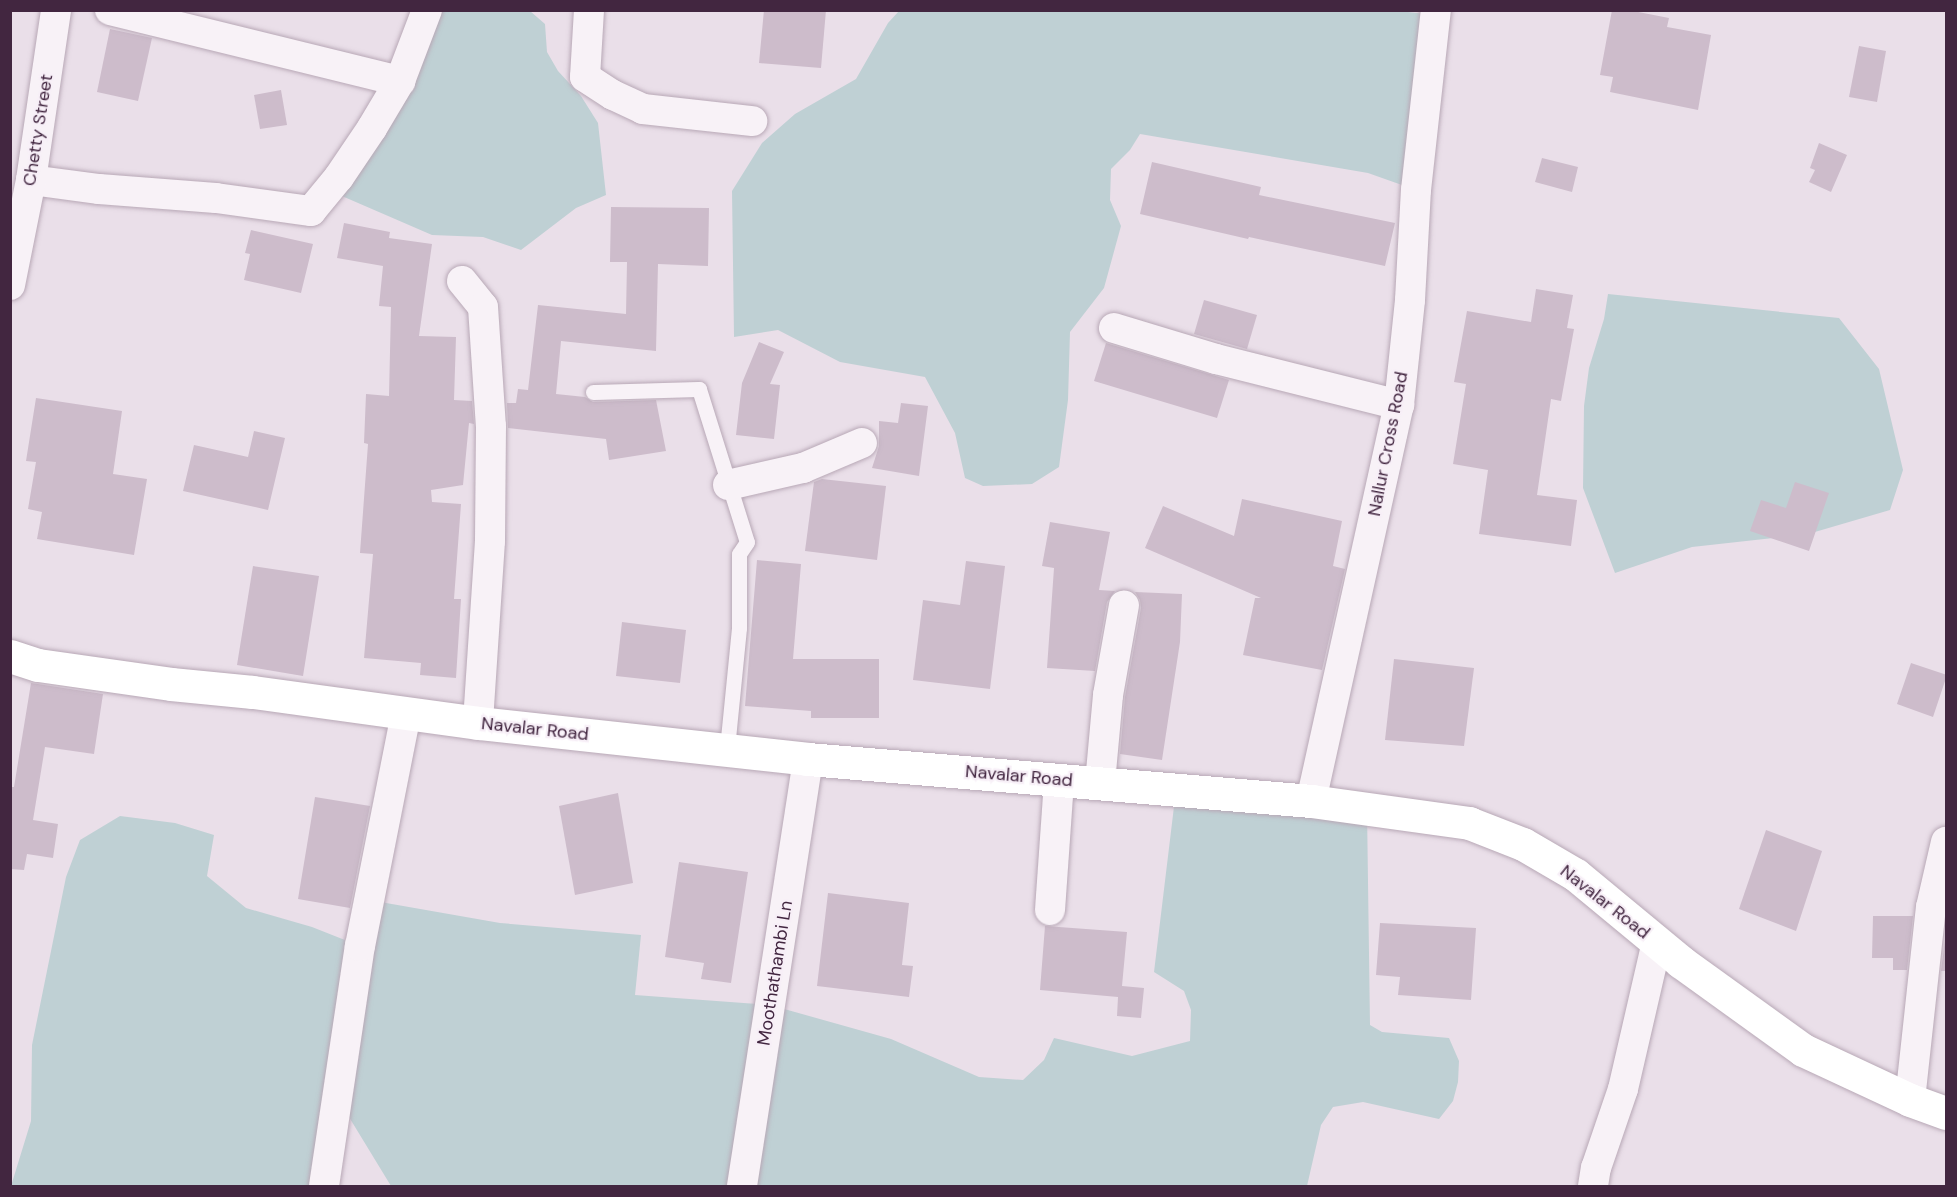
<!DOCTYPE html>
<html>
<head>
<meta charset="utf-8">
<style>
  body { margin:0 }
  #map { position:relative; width:1957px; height:1197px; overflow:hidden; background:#eadfe9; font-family:"DM Sans",sans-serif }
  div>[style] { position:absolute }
  .green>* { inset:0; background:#bfd0d4 }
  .building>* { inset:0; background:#cdbccb }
  .roads { filter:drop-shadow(0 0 2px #b8a8b6) drop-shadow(0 0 2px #b8a8b6) }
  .lane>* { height:15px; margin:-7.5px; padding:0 7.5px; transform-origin:7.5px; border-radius:7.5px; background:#f8f2f7 }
  .street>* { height:30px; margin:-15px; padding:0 15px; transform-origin:15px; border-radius:15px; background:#f8f2f7 }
  .secondary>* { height:33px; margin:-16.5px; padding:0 16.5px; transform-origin:16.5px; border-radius:16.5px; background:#fff }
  span { translate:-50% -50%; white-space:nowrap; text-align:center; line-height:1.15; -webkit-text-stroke:4.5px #f7eff7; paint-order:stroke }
  .street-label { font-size:18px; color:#422640 }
  .frame { position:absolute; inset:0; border:12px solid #422640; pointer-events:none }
</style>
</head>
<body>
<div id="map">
  <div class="green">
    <i style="clip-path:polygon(1390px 10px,1435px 15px,1416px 190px,1368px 173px,1140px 134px,1130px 150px,1111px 169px,1110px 200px,1121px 226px,1104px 288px,1070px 332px,1068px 400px,1059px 467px,1032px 484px,983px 486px,965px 478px,955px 433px,925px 377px,840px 362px,778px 330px,734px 337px,732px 191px,762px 143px,795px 114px,856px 79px,888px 23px,899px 11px)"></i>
    <i style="clip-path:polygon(427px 11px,530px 11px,545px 24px,547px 52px,558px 71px,581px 96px,598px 123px,606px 195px,576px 208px,521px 250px,483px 237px,432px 235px,328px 190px)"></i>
    <i style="clip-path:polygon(1608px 294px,1839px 318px,1879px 369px,1903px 470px,1890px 510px,1808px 534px,1692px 547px,1615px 573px,1583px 488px,1584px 406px,1589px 368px,1604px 319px)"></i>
    <i style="clip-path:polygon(1176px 790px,1367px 809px,1370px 1025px,1382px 1032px,1449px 1038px,1459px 1061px,1458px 1082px,1453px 1101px,1439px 1119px,1363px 1102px,1333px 1107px,1321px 1125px,1307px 1186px,391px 1186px,338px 1099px,324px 1186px,11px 1186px,31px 1121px,32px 1045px,66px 877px,80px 840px,120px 816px,175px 823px,214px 835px,207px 876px,246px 908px,312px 927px,360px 946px,369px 900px,500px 923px,641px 935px,635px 995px,770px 1005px,891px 1039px,979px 1077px,1023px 1080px,1044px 1060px,1054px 1038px,1132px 1056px,1190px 1041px,1191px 1010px,1184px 991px,1154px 972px)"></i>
  </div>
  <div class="building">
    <i style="clip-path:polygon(764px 10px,826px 10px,821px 68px,759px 63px)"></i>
    <i style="clip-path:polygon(1612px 10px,1628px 10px,1669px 18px,1667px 27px,1711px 35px,1698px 110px,1610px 92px,1613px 77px,1600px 75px)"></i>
    <i style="clip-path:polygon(110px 29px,152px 38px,138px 101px,97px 92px)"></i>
    <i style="clip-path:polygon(1859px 46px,1886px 51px,1877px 102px,1849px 97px)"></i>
    <i style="clip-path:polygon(281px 90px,287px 125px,260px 129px,254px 95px)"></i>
    <i style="clip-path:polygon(1819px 143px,1847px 155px,1831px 192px,1809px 182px,1815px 170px,1810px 168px)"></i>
    <i style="clip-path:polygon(1542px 158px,1578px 167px,1572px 192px,1535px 182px)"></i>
    <i style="clip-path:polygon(1152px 162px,1261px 187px,1259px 195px,1395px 223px,1385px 266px,1249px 237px,1248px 239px,1140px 214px)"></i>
    <i style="clip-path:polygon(611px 207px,709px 208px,708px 266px,658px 264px,656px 351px,561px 341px,556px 394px,585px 397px,593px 402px,656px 400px,666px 451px,609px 460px,606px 439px,508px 428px,507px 403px,516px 403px,518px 389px,528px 390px,538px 305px,626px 314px,627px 262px,610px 262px)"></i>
    <i style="clip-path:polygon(344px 223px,390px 232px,389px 238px,432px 244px,419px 336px,456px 337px,454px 400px,472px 401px,474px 424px,469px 423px,463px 485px,431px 490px,432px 502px,461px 504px,454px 599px,461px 599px,456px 678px,420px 675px,421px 663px,364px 658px,373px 554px,360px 553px,368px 444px,364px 443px,366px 394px,389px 396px,391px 307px,379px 306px,383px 266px,337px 258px)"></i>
    <i style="clip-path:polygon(251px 230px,313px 244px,301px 293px,244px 280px,250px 254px,245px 253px)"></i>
    <i style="clip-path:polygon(1536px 289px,1573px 295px,1567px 328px,1574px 329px,1561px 401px,1551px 399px,1537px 495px,1577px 500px,1571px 546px,1479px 534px,1488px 470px,1453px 464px,1466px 384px,1454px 382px,1467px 311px,1531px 322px)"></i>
    <i style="clip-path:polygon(1204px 300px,1257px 315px,1247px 349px,1194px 334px)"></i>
    <i style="clip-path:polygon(759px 342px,784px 352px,770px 384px,780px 385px,774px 439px,736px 435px,742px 383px)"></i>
    <i style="clip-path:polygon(1106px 343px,1229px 380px,1217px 418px,1094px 381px)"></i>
    <i style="clip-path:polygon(36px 398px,122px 411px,113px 474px,147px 479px,134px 555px,37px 539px,42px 512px,28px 509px,36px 462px,26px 461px)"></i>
    <i style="clip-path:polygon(901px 403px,928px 406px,919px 476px,872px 468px,879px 446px,879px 421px,898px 423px)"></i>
    <i style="clip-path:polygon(254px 431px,285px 438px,268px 510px,183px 491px,194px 445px,248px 457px)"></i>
    <i style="clip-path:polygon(822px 479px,886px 486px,877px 560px,805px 551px,814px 482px)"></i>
    <i style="clip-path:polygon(1795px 482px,1829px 493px,1809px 551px,1750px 531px,1761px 500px,1786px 508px)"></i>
    <i style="clip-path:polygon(1242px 499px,1342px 521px,1333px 566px,1345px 569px,1322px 670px,1243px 655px,1255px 598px,1261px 598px,1145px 548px,1163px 506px,1234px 536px)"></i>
    <i style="clip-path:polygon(1050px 522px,1110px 532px,1099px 590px,1115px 591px,1107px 602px,1095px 671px,1047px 668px,1054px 568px,1042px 566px)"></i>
    <i style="clip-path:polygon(757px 560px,801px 564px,793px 659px,879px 659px,879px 718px,811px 718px,811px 711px,745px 706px)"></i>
    <i style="clip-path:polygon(966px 561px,1005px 566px,990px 689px,913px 680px,923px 600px,960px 605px)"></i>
    <i style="clip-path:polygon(253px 566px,319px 576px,303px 676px,237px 665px)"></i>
    <i style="clip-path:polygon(1135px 592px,1182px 594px,1180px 642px,1162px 760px,1120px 754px,1125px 697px,1141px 608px,1140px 600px)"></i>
    <i style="clip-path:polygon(622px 622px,686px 630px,680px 683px,616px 676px)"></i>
    <i style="clip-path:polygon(1394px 659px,1474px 668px,1464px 746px,1385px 740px)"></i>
    <i style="clip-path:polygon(1911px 663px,1947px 675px,1933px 717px,1897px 704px)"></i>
    <i style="clip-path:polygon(31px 683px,103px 694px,94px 754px,45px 747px,33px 820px,58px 824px,53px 858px,27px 854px,24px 870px,10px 869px,10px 787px,14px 787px)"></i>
    <i style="clip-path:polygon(618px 793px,633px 883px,575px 895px,559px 806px)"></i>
    <i style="clip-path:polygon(315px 797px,370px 806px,350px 908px,298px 899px)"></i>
    <i style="clip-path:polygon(1766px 830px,1822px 851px,1796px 931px,1739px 909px)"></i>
    <i style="clip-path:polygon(679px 862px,748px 872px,731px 983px,701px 979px,704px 963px,665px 957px)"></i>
    <i style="clip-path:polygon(828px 893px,909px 903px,902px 965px,913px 966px,909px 997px,817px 986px)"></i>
    <i style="clip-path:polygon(1873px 916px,1913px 916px,1907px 970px,1893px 970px,1893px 958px,1872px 958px)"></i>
    <i style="clip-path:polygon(1380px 923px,1476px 928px,1471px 1000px,1398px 995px,1400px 977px,1376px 975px)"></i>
    <i style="clip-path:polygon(1947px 924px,1947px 971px,1941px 971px)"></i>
    <i style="clip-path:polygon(1045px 926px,1127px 932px,1122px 986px,1144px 988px,1141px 1018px,1117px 1016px,1118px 997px,1040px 990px)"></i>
  </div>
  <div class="roads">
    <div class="lane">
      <i style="left:593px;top:392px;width:106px;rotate:-1.6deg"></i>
      <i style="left:699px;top:389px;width:160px;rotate:72.6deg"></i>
      <i style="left:747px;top:542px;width:14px;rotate:124deg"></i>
      <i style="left:739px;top:554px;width:74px;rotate:90deg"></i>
      <i style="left:739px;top:628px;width:122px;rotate:95.7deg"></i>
    </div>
    <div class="street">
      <i style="left:110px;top:10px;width:299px;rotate:13.8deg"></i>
      <i style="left:589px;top:10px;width:67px;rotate:93.4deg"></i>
      <i style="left:585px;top:77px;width:33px;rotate:33deg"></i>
      <i style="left:613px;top:95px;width:33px;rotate:25deg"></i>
      <i style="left:643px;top:109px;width:110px;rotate:6.3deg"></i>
      <i style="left:31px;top:180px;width:69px;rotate:7.5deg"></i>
      <i style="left:99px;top:189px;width:117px;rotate:4.4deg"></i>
      <i style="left:216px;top:198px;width:96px;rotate:7.8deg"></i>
      <i style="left:311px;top:211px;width:44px;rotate:-50.5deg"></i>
      <i style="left:339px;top:177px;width:59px;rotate:-56deg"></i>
      <i style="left:372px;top:128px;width:55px;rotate:-59.2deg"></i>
      <i style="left:400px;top:81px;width:76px;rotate:-69.2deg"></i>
      <i style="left:462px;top:281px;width:33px;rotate:51deg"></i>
      <i style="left:483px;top:307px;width:119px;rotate:86.2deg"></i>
      <i style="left:491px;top:426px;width:115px;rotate:90.5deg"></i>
      <i style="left:490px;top:541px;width:182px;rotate:93.8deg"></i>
      <i style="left:10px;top:285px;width:107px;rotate:-78.7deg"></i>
      <i style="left:31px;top:180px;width:172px;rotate:-81.6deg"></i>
      <i style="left:1114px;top:328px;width:107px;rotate:16.9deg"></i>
      <i style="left:1216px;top:359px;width:189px;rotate:14.1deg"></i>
      <i style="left:728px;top:485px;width:77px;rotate:-12.8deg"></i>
      <i style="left:803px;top:468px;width:64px;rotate:-23deg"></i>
      <i style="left:1100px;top:783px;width:88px;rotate:-84.8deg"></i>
      <i style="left:1108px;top:695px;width:91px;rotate:-79.9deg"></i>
      <i style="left:1311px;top:801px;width:406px;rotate:-77.5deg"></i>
      <i style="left:1399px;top:405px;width:106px;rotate:-84deg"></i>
      <i style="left:1410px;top:300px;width:110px;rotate:-86.9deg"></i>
      <i style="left:1416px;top:190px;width:181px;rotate:-83.7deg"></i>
      <i style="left:1050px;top:910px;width:130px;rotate:-86deg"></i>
      <i style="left:1910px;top:1100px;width:194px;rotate:-83.8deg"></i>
      <i style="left:1931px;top:907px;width:67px;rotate:-77deg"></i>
      <i style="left:324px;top:1186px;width:243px;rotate:-81.5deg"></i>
      <i style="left:360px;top:946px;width:237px;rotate:-78.8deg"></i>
      <i style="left:742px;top:1186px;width:432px;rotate:-81.2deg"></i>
      <i style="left:1593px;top:1186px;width:18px;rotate:-81deg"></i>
      <i style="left:1596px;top:1168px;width:83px;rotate:-71.1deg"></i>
      <i style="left:1623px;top:1089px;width:151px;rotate:-77deg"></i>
    </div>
    <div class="secondary">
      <i style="left:10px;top:656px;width:29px;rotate:18deg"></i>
      <i style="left:38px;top:665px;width:134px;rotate:8.1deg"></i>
      <i style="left:171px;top:684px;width:82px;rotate:5.6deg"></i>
      <i style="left:253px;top:692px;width:227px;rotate:7.8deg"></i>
      <i style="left:478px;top:723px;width:332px;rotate:6.2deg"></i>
      <i style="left:808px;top:759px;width:505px;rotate:4.77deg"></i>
      <i style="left:1311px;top:801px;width:160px;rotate:7.9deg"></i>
      <i style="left:1469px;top:823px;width:58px;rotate:21.3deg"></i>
      <i style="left:1523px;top:844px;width:61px;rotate:30.3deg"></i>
      <i style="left:1576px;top:875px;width:136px;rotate:39.6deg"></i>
      <i style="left:1681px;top:962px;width:150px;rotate:35.8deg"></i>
      <i style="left:1803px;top:1050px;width:118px;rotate:25deg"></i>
      <i style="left:1910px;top:1100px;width:38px;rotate:20deg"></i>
    </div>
  </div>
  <div class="street-label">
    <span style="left:38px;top:130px;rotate:-81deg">Chetty Street</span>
    <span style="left:1388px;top:444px;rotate:-79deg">Nallur Cross Road</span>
    <span style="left:535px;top:729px;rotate:6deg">Navalar Road</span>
    <span style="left:1019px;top:776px;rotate:5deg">Navalar Road</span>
    <span style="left:1605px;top:902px;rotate:38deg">Navalar Road</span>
    <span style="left:775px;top:973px;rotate:-81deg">Moothathambi Ln</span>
  </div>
  <div class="frame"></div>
</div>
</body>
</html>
